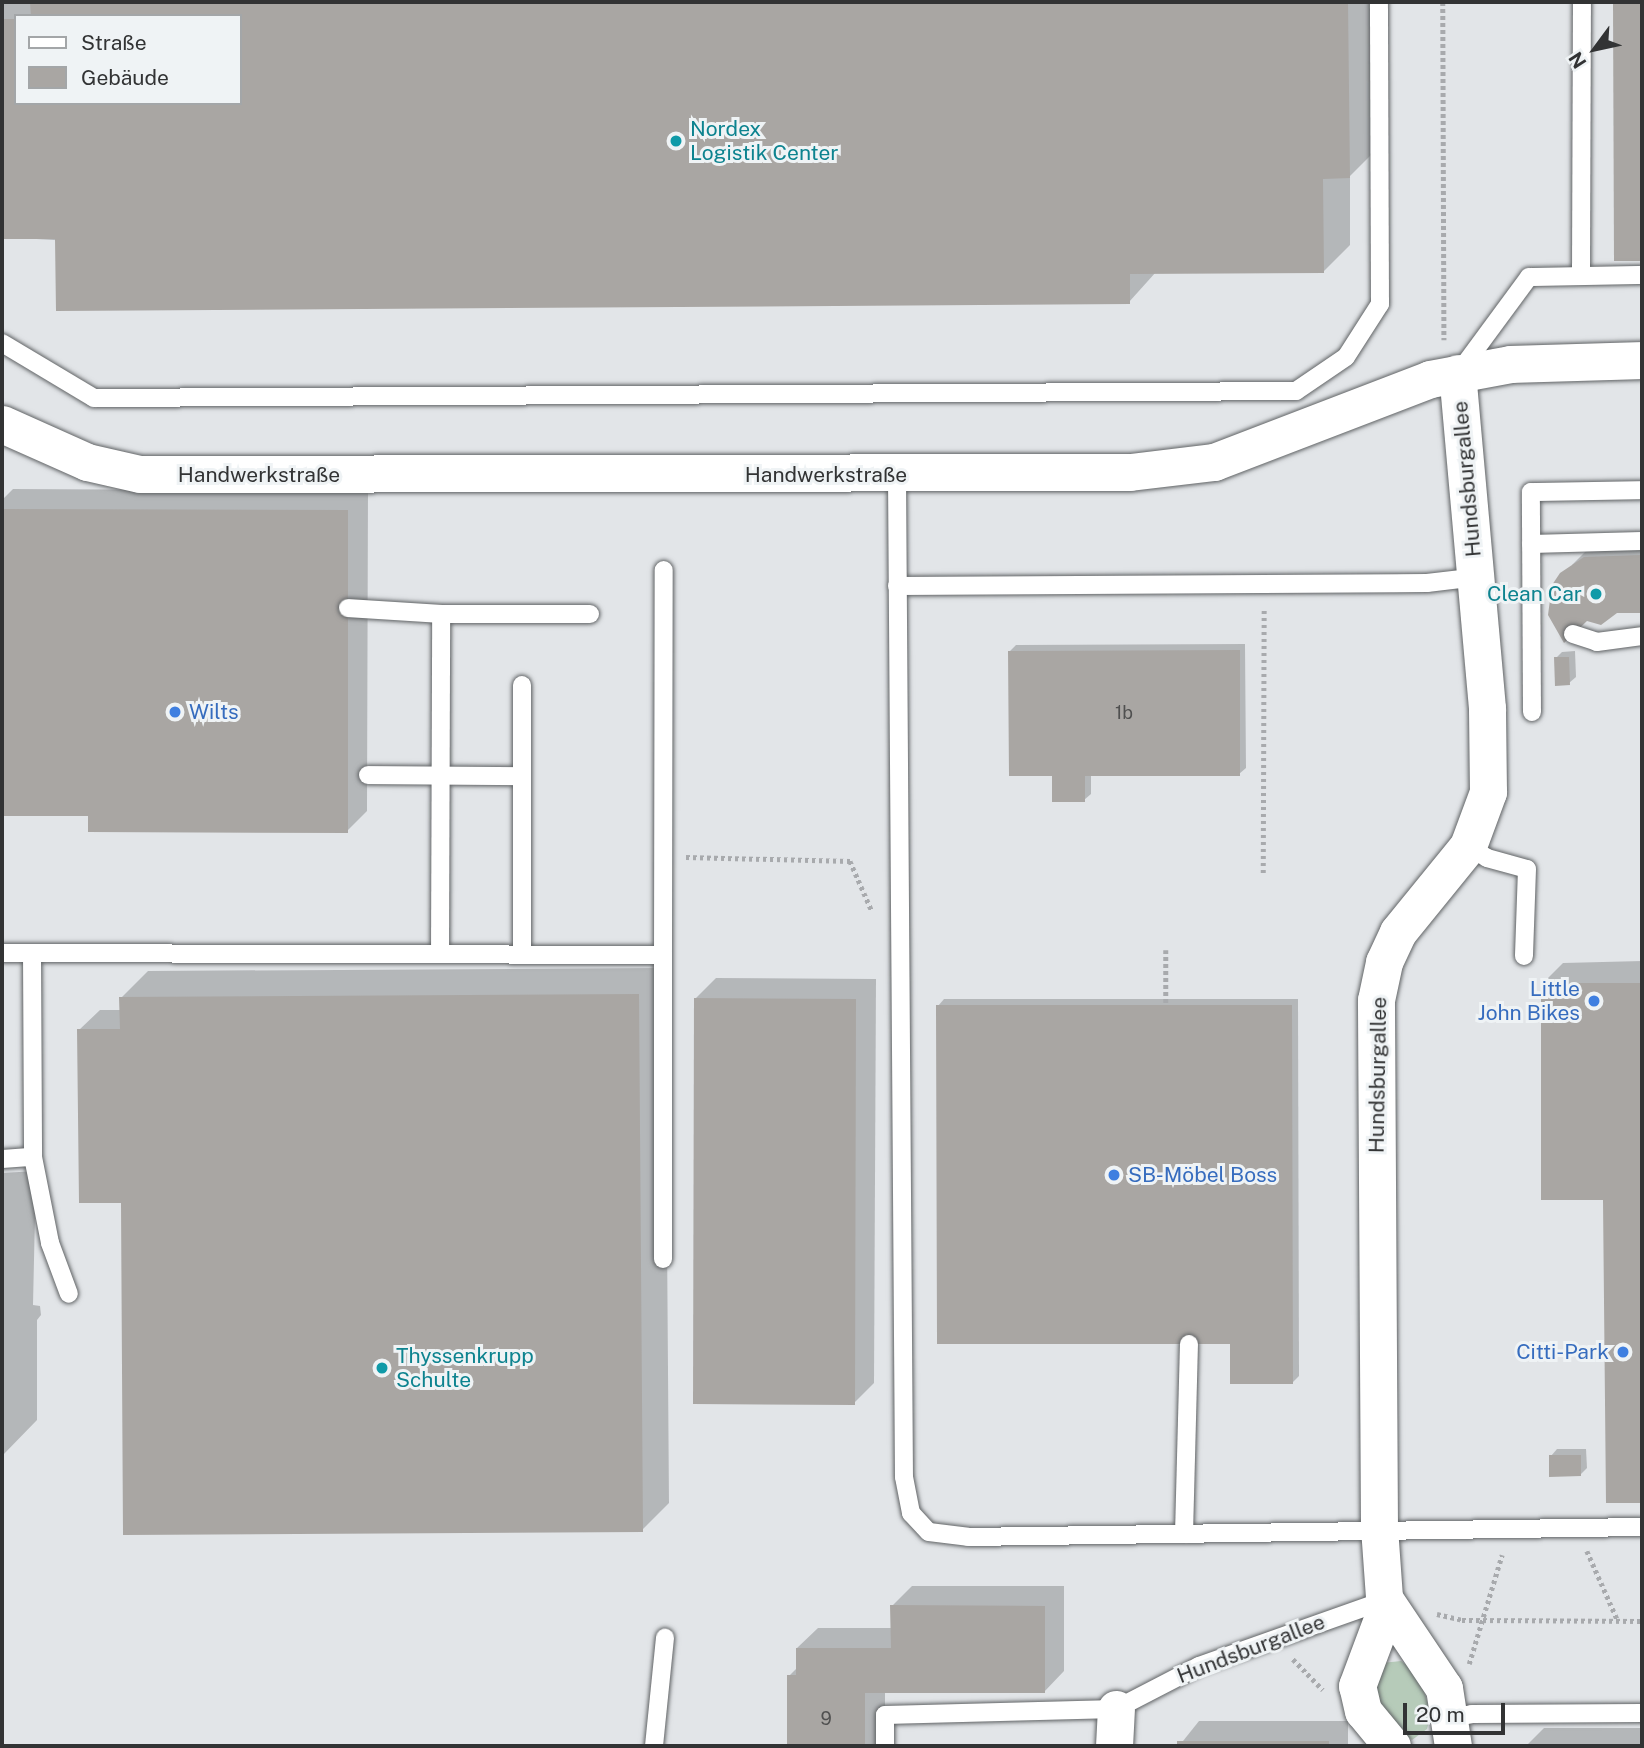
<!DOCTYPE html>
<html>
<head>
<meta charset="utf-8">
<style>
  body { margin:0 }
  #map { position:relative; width:1644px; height:1748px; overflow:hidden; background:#e2e5e8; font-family:"Public Sans",sans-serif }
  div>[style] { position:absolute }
  .green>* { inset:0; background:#b6cbb9 }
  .shadow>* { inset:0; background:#0003 }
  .building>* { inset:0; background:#a9a6a3 }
  .path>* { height:4.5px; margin-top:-2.25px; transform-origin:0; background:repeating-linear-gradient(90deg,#a8aaad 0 3.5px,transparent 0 7px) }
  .roads { filter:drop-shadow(0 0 2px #606365) drop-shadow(0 0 2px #606365) }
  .service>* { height:18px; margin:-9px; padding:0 9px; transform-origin:9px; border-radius:9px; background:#fff }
  .minor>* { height:37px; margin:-18.5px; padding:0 18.5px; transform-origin:18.5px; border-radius:18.5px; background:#fff }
  .dots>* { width:19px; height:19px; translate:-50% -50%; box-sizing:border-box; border:4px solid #eff3f5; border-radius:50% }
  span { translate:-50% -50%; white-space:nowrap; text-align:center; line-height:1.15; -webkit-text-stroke:6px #eff3f5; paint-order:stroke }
  .number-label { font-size:18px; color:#505050 }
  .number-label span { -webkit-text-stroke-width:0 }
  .culture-label { font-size:21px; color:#0d838f }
  .left { translate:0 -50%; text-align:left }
  .right { translate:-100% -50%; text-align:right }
  .street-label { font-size:21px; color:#323334 }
  .shop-label { font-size:21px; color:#366cbe }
  .frame { position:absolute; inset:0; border:4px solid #323334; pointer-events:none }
  .legend { position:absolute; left:14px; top:14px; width:228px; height:91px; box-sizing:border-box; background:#eff3f5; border:2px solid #a3a6a8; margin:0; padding:9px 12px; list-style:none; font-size:21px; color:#323334 }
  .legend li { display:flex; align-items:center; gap:14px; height:35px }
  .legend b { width:35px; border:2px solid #a3a6a8 }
  .north { position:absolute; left:1560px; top:14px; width:70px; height:70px; -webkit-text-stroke:5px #eff3f5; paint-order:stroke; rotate:237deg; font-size:19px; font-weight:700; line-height:28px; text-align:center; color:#323334 }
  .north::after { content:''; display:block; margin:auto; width:24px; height:32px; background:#323334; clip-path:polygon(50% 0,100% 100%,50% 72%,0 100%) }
  .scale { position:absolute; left:1403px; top:1703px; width:102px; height:32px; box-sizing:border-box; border:4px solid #323334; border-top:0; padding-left:9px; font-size:21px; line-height:24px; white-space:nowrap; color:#323334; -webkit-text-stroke:5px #eff3f5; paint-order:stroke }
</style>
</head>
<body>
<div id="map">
  <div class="green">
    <i style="clip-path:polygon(1401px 1661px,1418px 1673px,1431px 1713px,1427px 1729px,1412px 1740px,1371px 1705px,1382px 1663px)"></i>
  </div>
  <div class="shadow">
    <i style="clip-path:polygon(evenodd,2px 2px,1375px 2px,1376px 150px,1350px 176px,1350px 245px,1323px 272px,1156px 272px,1129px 302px,2px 237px,2px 2px,16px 16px,240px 16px,240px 103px,16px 103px,16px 16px)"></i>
    <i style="clip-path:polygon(1615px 2px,1642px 2px,1642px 259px,1615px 259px)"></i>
    <i style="clip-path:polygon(13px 489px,368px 491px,367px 811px,347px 831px,90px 814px,2px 814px,2px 500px)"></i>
    <i style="clip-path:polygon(1642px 537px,1642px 611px,1616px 611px,1572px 565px,1593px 544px)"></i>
    <i style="clip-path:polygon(1245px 644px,1246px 768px,1239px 774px,1091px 775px,1091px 794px,1084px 800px,1053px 774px,1010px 651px,1016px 645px)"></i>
    <i style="clip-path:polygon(1575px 651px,1576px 677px,1569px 683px,1556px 658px,1562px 652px)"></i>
    <i style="clip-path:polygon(1642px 961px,1642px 1501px,1608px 1501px,1605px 1198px,1543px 983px,1563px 963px)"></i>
    <i style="clip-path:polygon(665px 968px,669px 1503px,642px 1530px,123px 1199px,79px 1030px,100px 1010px,121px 1010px,121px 998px,148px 971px)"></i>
    <i style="clip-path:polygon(716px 978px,876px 979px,874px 1383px,854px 1403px,696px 998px)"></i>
    <i style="clip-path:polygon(944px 999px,1298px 999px,1299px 1376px,1293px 1382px,1232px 1343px,938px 1006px)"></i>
    <i style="clip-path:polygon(36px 1171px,33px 1305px,40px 1306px,41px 1315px,37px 1320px,37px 1420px,2px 1456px,2px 1173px)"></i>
    <i style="clip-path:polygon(1557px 1449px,1586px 1449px,1587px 1468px,1580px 1475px,1551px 1456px)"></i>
    <i style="clip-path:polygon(912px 1586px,1064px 1586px,1064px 1671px,1044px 1692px,885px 1691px,885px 1726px,891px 1746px,789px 1746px,789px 1676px,797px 1668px,797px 1648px,818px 1628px,892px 1628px,892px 1606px)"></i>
    <i style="clip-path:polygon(1199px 1721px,1348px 1721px,1348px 1746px,1179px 1746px)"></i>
    <i style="clip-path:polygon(1544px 1728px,1642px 1728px,1642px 1746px,1526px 1746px)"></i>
  </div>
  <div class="building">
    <i style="clip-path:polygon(30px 2px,1348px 2px,1350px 178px,1323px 179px,1324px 273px,1130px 274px,1130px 304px,56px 311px,55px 239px,2px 239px,2px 19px,16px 19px,16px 103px,240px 103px,240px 16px,31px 16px)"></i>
    <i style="clip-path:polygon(1613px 2px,1642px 2px,1642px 261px,1614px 261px)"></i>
    <i style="clip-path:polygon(2px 509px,348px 510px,348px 833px,88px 832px,88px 816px,2px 816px)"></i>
    <i style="clip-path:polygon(1642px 555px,1642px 613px,1617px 613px,1601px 625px,1587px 621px,1564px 643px,1548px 615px,1552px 585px,1560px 573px,1584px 557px)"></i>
    <i style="clip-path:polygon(1240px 650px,1240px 776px,1085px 776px,1085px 802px,1052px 802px,1052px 776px,1009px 776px,1008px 651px)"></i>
    <i style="clip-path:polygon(1554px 657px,1569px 657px,1570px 685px,1555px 686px)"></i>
    <i style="clip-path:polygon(1541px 983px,1642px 983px,1642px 1503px,1606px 1503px,1603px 1200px,1541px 1200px)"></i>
    <i style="clip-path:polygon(639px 994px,643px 1532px,123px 1535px,121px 1203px,79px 1203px,77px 1029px,120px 1029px,119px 997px)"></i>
    <i style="clip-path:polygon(694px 998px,856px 999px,855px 1405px,693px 1404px)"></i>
    <i style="clip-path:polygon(936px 1005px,1292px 1005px,1293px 1384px,1230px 1384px,1230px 1344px,937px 1344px)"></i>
    <i style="clip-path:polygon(1549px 1455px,1581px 1455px,1581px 1476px,1549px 1477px)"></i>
    <i style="clip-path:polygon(890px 1605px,1045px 1606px,1045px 1693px,865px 1693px,865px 1746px,787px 1746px,787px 1675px,796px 1675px,796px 1648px,891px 1648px)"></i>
    <i style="clip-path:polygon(1177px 1741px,1329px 1741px,1329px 1746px,1177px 1746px)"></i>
  </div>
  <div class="path">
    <i style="left:1443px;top:2px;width:338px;rotate:89.8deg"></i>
    <i style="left:686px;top:857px;width:164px;rotate:1.4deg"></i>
    <i style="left:850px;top:861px;width:55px;rotate:66.3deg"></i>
    <i style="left:1263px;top:873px;width:264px;rotate:-89.8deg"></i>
    <i style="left:1166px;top:950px;width:55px;rotate:90deg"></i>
    <i style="left:1587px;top:1551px;width:77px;rotate:66.1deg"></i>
    <i style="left:1437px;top:1614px;width:26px;rotate:13deg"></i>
    <i style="left:1462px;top:1620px;width:180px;rotate:0.3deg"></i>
    <i style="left:1293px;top:1659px;width:43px;rotate:45.9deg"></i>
    <i style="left:1469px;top:1664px;width:114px;rotate:-73.2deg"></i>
  </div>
  <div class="roads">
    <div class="service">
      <i style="left:1581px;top:276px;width:274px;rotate:-89.8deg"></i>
      <i style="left:2px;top:343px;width:107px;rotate:30.9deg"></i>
      <i style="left:94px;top:398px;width:1202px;rotate:-0.33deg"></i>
      <i style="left:1296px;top:391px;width:60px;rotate:-34.2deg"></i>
      <i style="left:1346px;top:357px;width:63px;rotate:-57.3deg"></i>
      <i style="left:1380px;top:304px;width:302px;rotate:-90.2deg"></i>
      <i style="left:1459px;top:372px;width:118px;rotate:-53.6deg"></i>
      <i style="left:1529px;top:277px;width:113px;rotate:-1deg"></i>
      <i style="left:897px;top:476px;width:1001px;rotate:89.6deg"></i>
      <i style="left:904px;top:1477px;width:37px;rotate:79deg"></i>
      <i style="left:911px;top:1513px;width:26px;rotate:47deg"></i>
      <i style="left:929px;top:1532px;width:39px;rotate:7deg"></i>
      <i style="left:968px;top:1537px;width:674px;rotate:-0.85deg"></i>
      <i style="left:1531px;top:544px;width:111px;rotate:-1.5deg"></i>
      <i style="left:897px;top:586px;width:530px;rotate:-0.32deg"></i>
      <i style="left:1427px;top:583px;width:50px;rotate:-6.8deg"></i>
      <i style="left:348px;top:608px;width:93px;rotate:3.7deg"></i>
      <i style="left:1573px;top:634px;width:25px;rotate:18deg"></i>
      <i style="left:1597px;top:642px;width:45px;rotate:-7.6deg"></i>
      <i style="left:1532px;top:712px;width:220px;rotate:-90.3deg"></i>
      <i style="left:1531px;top:492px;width:111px;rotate:-1deg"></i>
      <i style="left:368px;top:775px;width:154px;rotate:0.4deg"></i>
      <i style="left:1468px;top:846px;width:22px;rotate:32deg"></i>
      <i style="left:1487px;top:858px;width:41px;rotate:15.4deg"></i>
      <i style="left:1527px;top:869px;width:87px;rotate:92deg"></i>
      <i style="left:2px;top:953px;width:661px;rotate:0.17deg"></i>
      <i style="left:663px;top:955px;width:304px;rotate:90deg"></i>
      <i style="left:32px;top:953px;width:204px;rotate:89.7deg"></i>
      <i style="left:33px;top:1157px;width:88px;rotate:78.8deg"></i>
      <i style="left:50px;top:1243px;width:54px;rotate:69.6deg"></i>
      <i style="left:440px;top:954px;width:340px;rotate:-89.8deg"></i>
      <i style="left:441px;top:614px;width:149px"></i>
      <i style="left:522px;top:955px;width:270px;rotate:-90deg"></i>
      <i style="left:663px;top:955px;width:385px;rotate:-89.9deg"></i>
      <i style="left:2px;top:1159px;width:31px;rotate:-4deg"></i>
      <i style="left:1184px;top:1534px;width:190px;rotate:-88.5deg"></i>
      <i style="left:1452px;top:1718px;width:20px;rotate:-11deg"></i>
      <i style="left:1472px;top:1714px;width:170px;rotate:-0.3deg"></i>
      <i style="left:654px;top:1746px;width:109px;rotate:-84.2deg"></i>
      <i style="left:885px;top:1746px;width:31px;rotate:-90deg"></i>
      <i style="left:885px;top:1715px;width:231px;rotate:-1.5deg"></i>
      <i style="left:1116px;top:1709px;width:93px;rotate:-27.4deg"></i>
      <i style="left:1199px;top:1666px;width:197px;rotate:-19.5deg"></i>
    </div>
    <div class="minor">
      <i style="left:2px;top:424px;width:93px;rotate:24.1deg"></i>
      <i style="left:87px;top:462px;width:54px;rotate:12.8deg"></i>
      <i style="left:140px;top:474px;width:990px;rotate:-0.12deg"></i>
      <i style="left:1130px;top:472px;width:85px;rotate:-6.8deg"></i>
      <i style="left:1214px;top:462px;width:231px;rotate:-21deg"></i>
      <i style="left:1430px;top:379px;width:82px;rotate:-10.5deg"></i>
      <i style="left:1511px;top:364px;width:131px;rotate:-1.7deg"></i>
      <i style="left:1385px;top:1600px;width:106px;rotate:56.2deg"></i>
      <i style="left:1444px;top:1688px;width:59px;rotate:81.2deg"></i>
      <i style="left:1114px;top:1746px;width:37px;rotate:-87deg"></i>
      <i style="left:1392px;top:1746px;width:45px;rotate:-129.6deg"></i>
      <i style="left:1363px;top:1711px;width:26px;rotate:-103deg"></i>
      <i style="left:1357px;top:1686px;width:80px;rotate:-69.5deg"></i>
      <i style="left:1385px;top:1611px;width:83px;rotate:-94.1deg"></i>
      <i style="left:1379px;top:1528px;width:528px;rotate:-90.33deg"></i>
      <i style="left:1376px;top:1000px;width:39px;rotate:-78deg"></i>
      <i style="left:1384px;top:962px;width:33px;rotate:-65deg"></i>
      <i style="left:1398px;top:932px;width:111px;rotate:-50.9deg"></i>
      <i style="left:1468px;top:846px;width:58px;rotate:-69.7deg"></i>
      <i style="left:1488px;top:792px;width:84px;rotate:-90.7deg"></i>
      <i style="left:1487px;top:708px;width:336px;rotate:-95.1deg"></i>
    </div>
  </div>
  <div class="dots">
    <i style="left:676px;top:141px;background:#0f9aa8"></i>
    <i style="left:1596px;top:594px;background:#0f9aa8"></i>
    <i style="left:175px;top:712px;background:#3f7fe0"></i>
    <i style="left:1594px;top:1001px;background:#3f7fe0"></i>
    <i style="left:1114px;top:1175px;background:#3f7fe0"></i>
    <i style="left:1623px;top:1352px;background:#3f7fe0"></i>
    <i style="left:382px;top:1368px;background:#0f9aa8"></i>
  </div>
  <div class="number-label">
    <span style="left:1124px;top:713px">1b</span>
    <span style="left:826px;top:1719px">9</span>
  </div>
  <div class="culture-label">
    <span class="left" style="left:690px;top:141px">Nordex<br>Logistik Center</span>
    <span class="right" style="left:1582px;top:594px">Clean Car</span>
    <span class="left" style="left:396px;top:1368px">Thyssenkrupp<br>Schulte</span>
  </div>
  <div class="street-label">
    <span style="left:259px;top:475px">Handwerkstraße</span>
    <span style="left:826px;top:475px">Handwerkstraße</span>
    <span style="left:1467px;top:479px;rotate:-95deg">Hundsburgallee</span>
    <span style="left:1378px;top:1075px;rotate:-89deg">Hundsburgallee</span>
    <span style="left:1251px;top:1649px;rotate:-21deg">Hundsburgallee</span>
  </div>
  <div class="shop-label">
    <span class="left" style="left:189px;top:712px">Wilts</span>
    <span class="right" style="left:1580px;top:1001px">Little<br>John Bikes</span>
    <span class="left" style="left:1128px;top:1175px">SB-Möbel Boss</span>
    <span class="right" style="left:1609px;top:1352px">Citti-Park</span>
  </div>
  <div class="frame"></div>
  <ul class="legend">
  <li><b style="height:9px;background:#fff"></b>Straße</li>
  <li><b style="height:19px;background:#a9a6a3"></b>Gebäude</li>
  </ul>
  <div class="north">N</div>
  <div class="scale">20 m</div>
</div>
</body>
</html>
